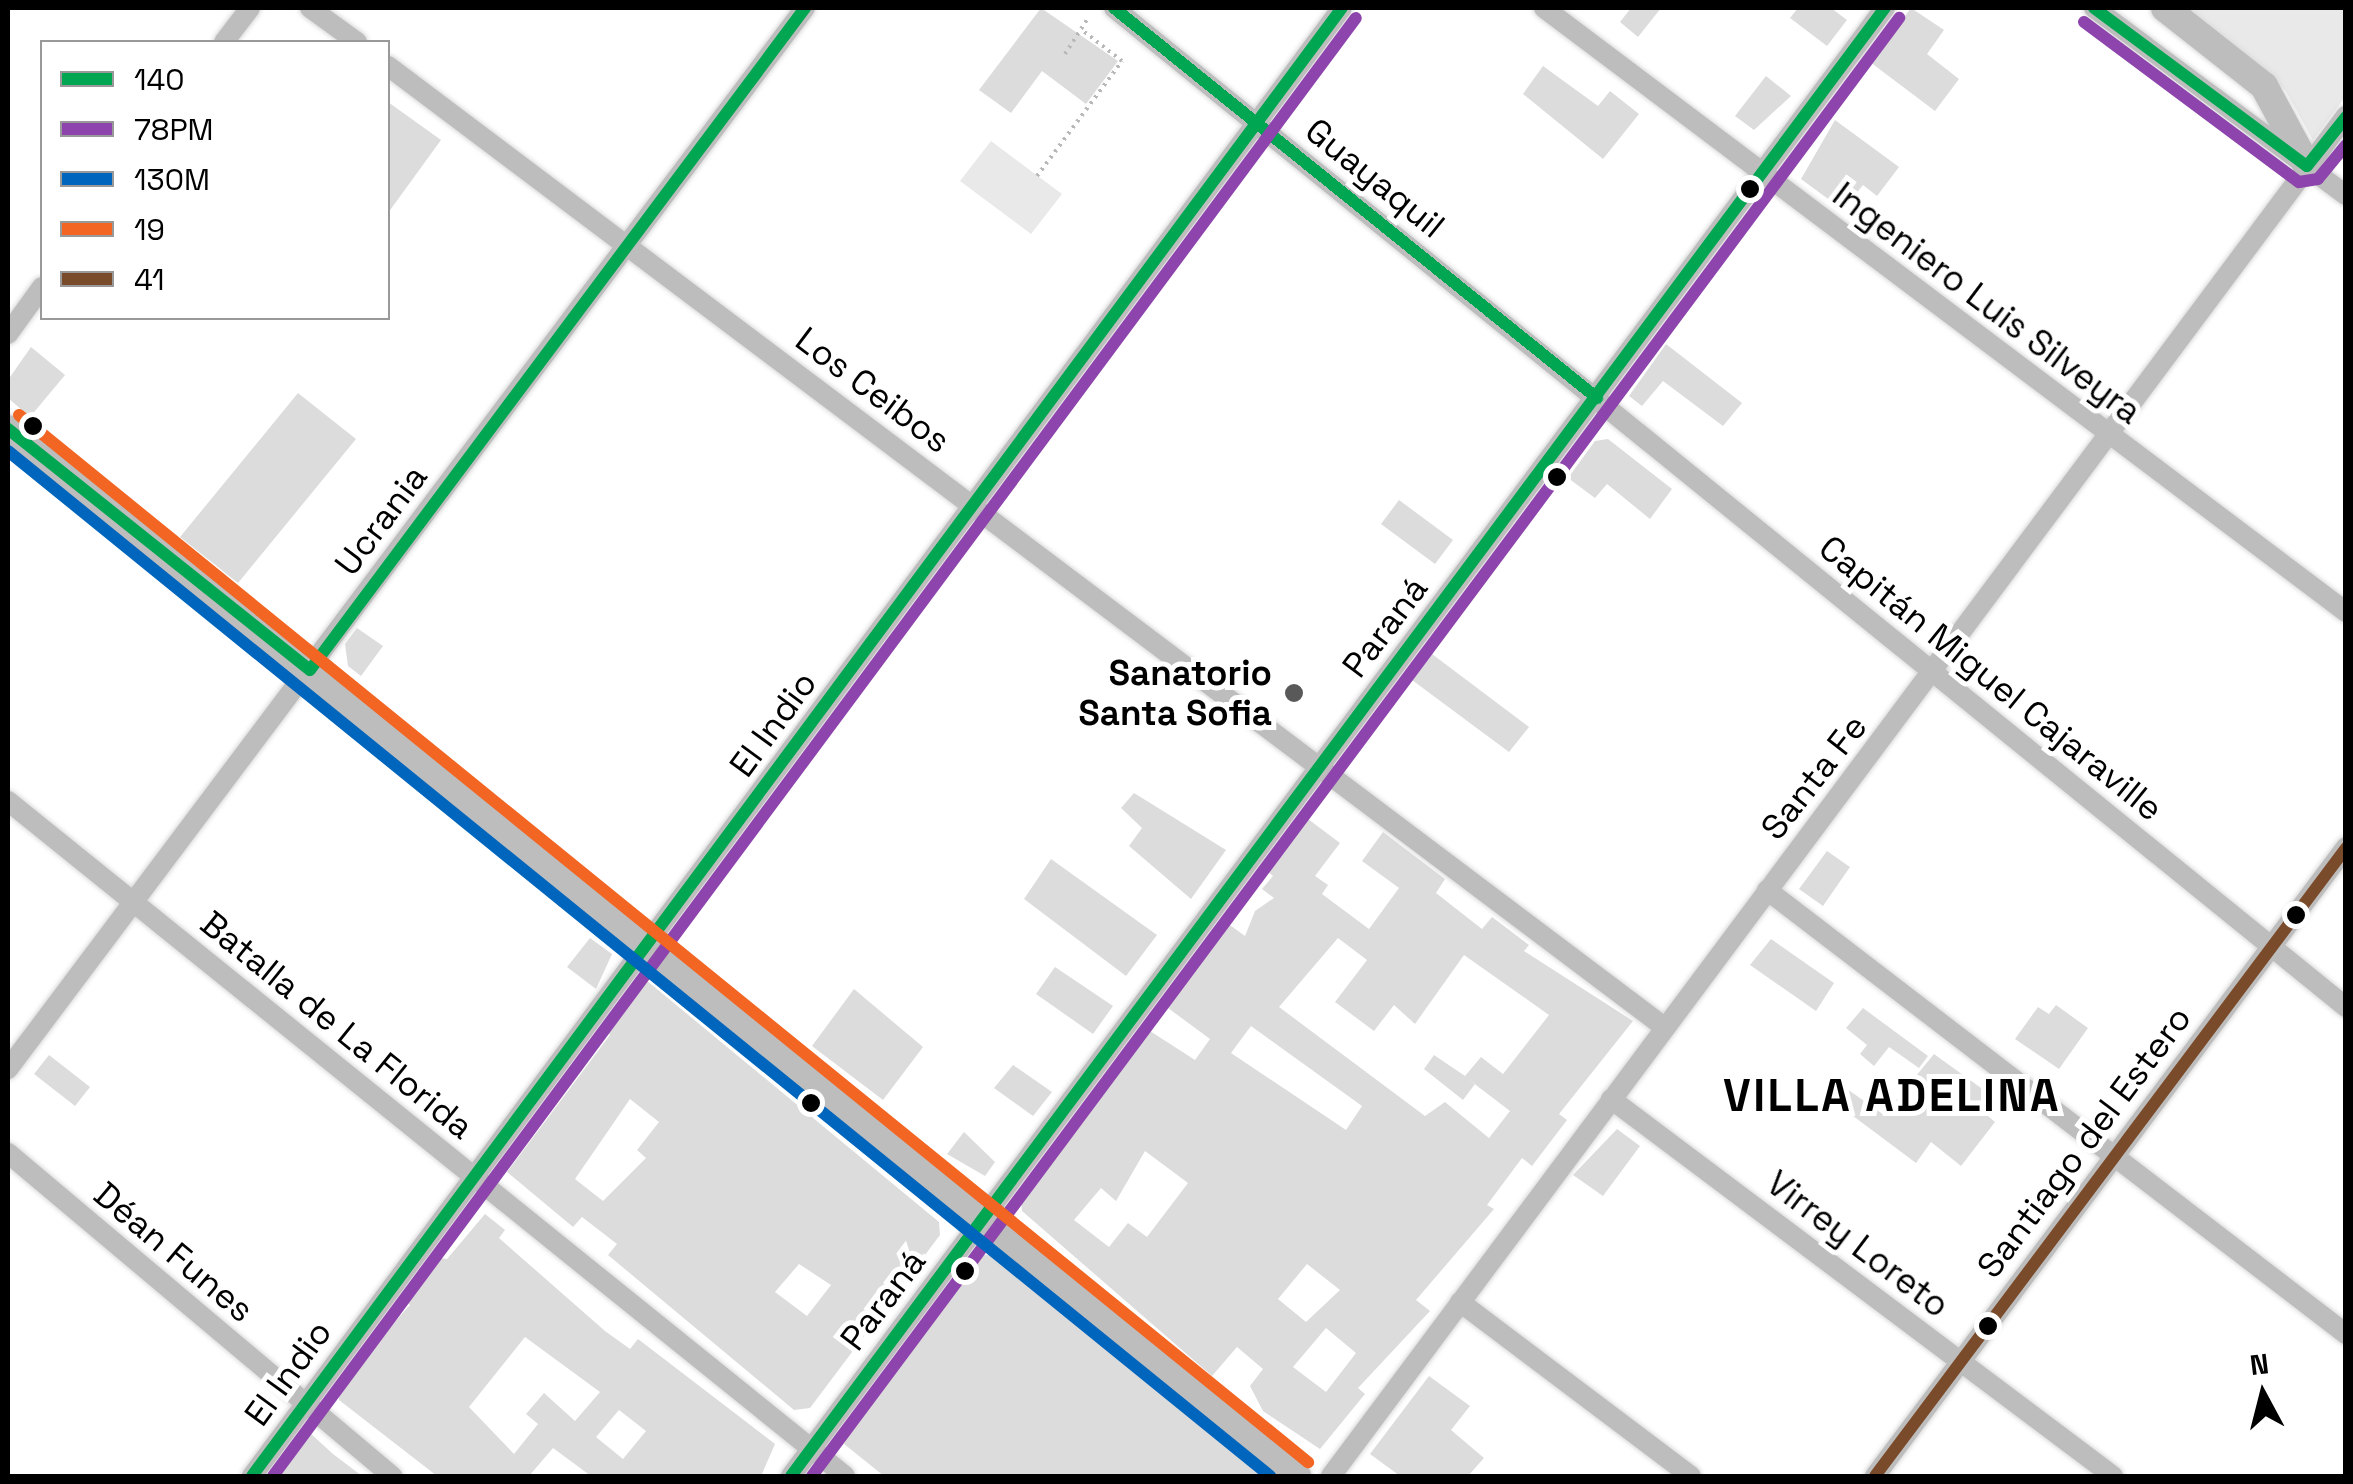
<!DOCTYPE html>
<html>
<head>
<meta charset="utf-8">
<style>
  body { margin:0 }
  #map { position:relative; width:2353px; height:1484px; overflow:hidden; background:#fff; font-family:"Space Grotesk",sans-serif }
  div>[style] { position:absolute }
  .green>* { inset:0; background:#e9e9e9 }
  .building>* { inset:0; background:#dcdcdc }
  .path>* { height:4px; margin-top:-2px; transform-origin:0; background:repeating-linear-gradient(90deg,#b8b8b8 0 2.5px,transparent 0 7.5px) }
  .roads { filter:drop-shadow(0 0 2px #dbdbdb) drop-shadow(0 0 2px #dbdbdb) }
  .minor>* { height:20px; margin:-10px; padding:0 10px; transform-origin:10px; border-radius:10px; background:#bdbdbd }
  .major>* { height:28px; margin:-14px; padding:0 14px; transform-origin:14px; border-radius:14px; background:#bdbdbd }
  .bus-1>* { height:12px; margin:-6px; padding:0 6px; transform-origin:6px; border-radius:6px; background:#00a651 }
  .bus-2>* { height:12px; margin:-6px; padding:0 6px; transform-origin:6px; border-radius:6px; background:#8e44ad }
  .bus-3>* { height:12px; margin:-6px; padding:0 6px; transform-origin:6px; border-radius:6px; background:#0065bd }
  .bus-4>* { height:12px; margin:-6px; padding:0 6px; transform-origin:6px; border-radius:6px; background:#f26522 }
  .bus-5>* { height:12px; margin:-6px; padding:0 6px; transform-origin:6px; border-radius:6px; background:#7a4b2a }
  .dots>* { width:28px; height:28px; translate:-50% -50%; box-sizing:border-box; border:5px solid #fff; border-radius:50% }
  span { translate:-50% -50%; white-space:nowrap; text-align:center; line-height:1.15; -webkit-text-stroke:10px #fff; paint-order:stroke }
  .street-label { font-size:35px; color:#000 }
  .poi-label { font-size:35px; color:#000; font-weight:700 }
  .right { translate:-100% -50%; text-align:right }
  .district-label { font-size:45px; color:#000; font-weight:700; letter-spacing:2.5px }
  .frame { position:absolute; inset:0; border:10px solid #000; pointer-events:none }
  .legend { position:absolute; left:40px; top:40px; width:350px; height:280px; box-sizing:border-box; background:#fff; border:2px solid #999; margin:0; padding:12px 18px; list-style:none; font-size:30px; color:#000 }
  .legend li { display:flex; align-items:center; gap:20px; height:50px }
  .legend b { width:50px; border:2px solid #999 }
  .north { position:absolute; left:2213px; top:1344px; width:100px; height:100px; -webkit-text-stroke:8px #fff; paint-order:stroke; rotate:353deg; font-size:28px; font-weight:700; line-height:40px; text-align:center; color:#000 }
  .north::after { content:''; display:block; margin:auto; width:35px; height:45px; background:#000; clip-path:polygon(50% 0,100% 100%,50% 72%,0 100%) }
</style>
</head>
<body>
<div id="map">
  <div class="green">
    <i style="clip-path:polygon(2185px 8px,2345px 8px,2345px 97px,2313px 140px,2285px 90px)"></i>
    <i style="clip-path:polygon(991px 141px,1062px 194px,1031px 234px,960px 181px)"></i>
  </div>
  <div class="building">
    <i style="clip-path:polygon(1041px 8px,1118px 61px,1086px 104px,1042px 71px,1011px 113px,979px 90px)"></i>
    <i style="clip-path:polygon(1631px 8px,1661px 8px,1638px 37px,1620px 22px)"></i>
    <i style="clip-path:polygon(1798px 8px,1831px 8px,1847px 20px,1827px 46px,1790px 18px)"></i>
    <i style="clip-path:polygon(1911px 8px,1944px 30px,1927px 54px,1959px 79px,1935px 111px,1870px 62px)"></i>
    <i style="clip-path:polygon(1543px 66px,1598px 106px,1610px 91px,1639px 114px,1603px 159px,1523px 94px)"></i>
    <i style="clip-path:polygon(1766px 76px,1791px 96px,1754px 130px,1735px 116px)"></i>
    <i style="clip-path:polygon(388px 102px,441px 140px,388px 213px)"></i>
    <i style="clip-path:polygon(1835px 120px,1899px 167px,1877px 196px,1863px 185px,1843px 210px,1801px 179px)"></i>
    <i style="clip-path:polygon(1666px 344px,1742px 403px,1723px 426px,1663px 381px,1642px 406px,1629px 396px)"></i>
    <i style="clip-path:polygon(31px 347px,65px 375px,30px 417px,8px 398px,8px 380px)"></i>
    <i style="clip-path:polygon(298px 393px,356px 439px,238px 583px,180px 537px)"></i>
    <i style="clip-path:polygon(1608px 439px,1672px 489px,1650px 519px,1607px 484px,1595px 498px,1568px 478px,1595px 441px)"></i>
    <i style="clip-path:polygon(1399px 500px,1453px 540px,1435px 564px,1381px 524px)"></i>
    <i style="clip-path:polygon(357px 628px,383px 646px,361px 676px,348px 666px,345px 644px)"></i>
    <i style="clip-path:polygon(1432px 654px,1529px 727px,1509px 752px,1412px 680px)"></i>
    <i style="clip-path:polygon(1134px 793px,1226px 850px,1191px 899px,1129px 846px,1142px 828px,1121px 808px)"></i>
    <i style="clip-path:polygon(evenodd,1304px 816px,1340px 843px,1315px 876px,1328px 885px,1322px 894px,1369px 929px,1399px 888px,1362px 861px,1383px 832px,1445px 879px,1436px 893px,1482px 929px,1492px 917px,1529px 945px,1524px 951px,1633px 1021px,1559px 1114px,1567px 1120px,1532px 1166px,1522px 1158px,1487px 1205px,1494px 1209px,1416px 1300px,1430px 1311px,1358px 1388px,1365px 1394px,1320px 1449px,1263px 1411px,1250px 1386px,1263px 1369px,1237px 1347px,1212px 1376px,1022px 1211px,1020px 1192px,1150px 1031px,1195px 1060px,1210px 1039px,1164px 1005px,1223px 920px,1245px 936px,1255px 911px,1274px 898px,1262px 889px,1273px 876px,1263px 868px,1304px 816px,1338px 938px,1367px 960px,1335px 1002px,1374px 1031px,1394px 1005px,1415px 1024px,1464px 955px,1549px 1015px,1503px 1074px,1481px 1057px,1465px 1076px,1434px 1055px,1424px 1069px,1463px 1100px,1475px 1084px,1468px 1079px,1510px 1111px,1489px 1138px,1445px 1102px,1425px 1116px,1279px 1007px,1338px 938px,1304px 816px,1251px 1026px,1362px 1106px,1346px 1130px,1231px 1053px,1251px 1026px,1304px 816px,1145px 1151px,1188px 1183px,1147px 1237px,1128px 1223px,1109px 1247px,1074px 1220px,1101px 1188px,1116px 1201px,1145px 1151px,1304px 816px,1307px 1264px,1340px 1290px,1306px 1322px,1278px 1299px,1307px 1264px,1304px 816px,1326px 1328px,1356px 1353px,1326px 1392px,1293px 1367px,1326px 1328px)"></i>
    <i style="clip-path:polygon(1827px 851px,1850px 867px,1823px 906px,1799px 889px)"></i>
    <i style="clip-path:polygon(1051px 859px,1157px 935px,1126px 976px,1024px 899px)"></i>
    <i style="clip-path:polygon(590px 938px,612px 954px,596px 989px,567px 967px)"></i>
    <i style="clip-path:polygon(1771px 939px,1834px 983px,1816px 1011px,1750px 965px)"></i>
    <i style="clip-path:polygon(1055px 967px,1113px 1006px,1093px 1034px,1036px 994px)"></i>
    <i style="clip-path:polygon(evenodd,646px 980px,939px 1222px,940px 1235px,810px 1408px,794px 1410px,608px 1255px,617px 1244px,582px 1217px,573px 1227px,507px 1172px,610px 1035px,602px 1029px,612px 1014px,646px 980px,630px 1099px,659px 1122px,637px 1150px,646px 1158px,603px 1201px,575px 1179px,630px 1099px,646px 980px,799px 1264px,831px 1285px,807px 1316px,775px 1292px,799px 1264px)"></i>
    <i style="clip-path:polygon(854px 989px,923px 1047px,883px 1100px,812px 1046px)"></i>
    <i style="clip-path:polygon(2056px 1005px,2088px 1028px,2059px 1069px,2015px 1039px,2038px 1007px,2049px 1014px)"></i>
    <i style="clip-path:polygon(1863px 1008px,1928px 1056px,1919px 1068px,1889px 1047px,1874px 1066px,1860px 1054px,1867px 1045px,1846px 1028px)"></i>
    <i style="clip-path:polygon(1934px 1054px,1999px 1101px,1988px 1116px,1995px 1122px,1961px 1166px,1931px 1142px,1916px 1163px,1829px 1098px,1840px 1084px,1884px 1115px)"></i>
    <i style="clip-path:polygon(49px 1055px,90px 1087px,75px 1106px,34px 1074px)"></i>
    <i style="clip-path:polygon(1013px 1065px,1052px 1092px,1033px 1116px,994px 1088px)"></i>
    <i style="clip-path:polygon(1617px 1129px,1640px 1146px,1603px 1196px,1573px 1175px)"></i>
    <i style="clip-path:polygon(964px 1132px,995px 1162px,985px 1176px,947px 1154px)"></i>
    <i style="clip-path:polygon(evenodd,485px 1214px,505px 1230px,499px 1238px,605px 1331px,630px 1349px,638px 1339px,775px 1444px,761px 1476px,591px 1476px,553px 1448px,529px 1476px,437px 1476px,339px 1400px,338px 1385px,410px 1305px,402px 1299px,432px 1257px,447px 1259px,485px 1214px,525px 1337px,600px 1392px,575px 1421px,544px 1393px,526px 1414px,538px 1424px,514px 1454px,469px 1407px,525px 1337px,485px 1214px,619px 1410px,646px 1431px,623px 1459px,596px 1437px,619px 1410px)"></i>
    <i style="clip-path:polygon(995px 1253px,1149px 1379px,1261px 1476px,884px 1476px,844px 1444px,862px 1405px,976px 1257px)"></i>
    <i style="clip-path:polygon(1429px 1376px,1470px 1406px,1451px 1430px,1484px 1458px,1468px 1476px,1400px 1476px,1370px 1454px)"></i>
    <i style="clip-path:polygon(310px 1433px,333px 1454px,362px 1476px,270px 1476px)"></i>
  </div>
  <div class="path">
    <i style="left:1065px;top:54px;width:43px;rotate:-57.4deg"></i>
    <i style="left:1037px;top:176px;width:143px;rotate:-53.5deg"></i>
    <i style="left:1122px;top:61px;width:51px;rotate:-142.2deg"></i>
  </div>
  <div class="roads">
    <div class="minor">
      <i style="left:310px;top:8px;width:58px;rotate:35.9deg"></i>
      <i style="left:1114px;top:8px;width:1586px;rotate:39.04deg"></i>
      <i style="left:1544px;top:8px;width:1004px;rotate:36.98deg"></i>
      <i style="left:2094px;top:8px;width:314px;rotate:36.6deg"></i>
      <i style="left:224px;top:42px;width:43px;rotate:-52.6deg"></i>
      <i style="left:388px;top:66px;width:1597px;rotate:36.98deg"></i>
      <i style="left:8px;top:334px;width:58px;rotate:-54.1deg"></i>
      <i style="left:8px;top:801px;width:1075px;rotate:38.88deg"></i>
      <i style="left:1767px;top:890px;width:730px;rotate:37.48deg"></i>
      <i style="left:8px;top:1069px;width:1327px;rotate:-53.09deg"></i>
      <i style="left:1611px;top:1099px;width:628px;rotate:36.91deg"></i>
      <i style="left:8px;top:1153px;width:502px;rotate:40.07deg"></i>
      <i style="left:1460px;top:1302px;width:289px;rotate:37deg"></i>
      <i style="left:252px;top:1476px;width:1828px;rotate:-53.41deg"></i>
      <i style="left:791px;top:1476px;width:1831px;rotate:-53.31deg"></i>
      <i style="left:1331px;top:1476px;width:1697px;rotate:-53.27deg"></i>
      <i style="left:1875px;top:1476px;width:786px;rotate:-53.17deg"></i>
    </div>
    <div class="major">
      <i style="left:2165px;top:8px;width:126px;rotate:38.2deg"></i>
      <i style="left:2264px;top:86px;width:91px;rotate:61.7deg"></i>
      <i style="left:8px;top:429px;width:1661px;rotate:39.09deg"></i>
    </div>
  </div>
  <div class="bus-1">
    <i style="left:1114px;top:8px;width:621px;rotate:38.92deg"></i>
    <i style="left:2094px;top:8px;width:265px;rotate:36.6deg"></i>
    <i style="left:2307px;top:166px;width:63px;rotate:-51.5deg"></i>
    <i style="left:8px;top:429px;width:386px;rotate:38.6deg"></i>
    <i style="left:310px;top:670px;width:827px;rotate:-53.21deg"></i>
    <i style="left:252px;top:1476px;width:1828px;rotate:-53.41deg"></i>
    <i style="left:791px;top:1476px;width:1831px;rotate:-53.31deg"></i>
  </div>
  <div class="bus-2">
    <i style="left:2084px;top:22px;width:268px;rotate:36.7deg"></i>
    <i style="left:2299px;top:182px;width:19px;rotate:-9deg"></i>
    <i style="left:2318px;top:179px;width:44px;rotate:-50.5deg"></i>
    <i style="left:273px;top:1476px;width:1816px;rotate:-53.4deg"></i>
    <i style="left:812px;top:1476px;width:1819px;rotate:-53.29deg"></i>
  </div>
  <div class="bus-3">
    <i style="left:8px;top:451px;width:1626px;rotate:39.08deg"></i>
  </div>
  <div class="bus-4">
    <i style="left:19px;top:415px;width:1661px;rotate:39.09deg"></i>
  </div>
  <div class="bus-5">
    <i style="left:1875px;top:1476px;width:785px;rotate:-53.13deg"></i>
  </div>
  <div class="dots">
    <i style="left:1750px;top:189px;background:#000"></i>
    <i style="left:33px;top:426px;background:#000"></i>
    <i style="left:1557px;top:477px;background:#000"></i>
    <i style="left:1294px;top:693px;background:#595959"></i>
    <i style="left:2296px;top:915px;background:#000"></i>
    <i style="left:811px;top:1103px;background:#000"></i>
    <i style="left:965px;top:1271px;background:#000"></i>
    <i style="left:1988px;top:1326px;background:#000"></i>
  </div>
  <div class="street-label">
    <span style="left:1375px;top:178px;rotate:39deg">Guayaquil</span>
    <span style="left:1987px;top:303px;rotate:37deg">Ingeniero Luis Silveyra</span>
    <span style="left:873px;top:390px;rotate:37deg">Los Ceibos</span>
    <span style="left:381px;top:520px;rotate:-53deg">Ucrania</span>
    <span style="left:1385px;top:627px;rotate:-53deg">Paraná</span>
    <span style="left:1991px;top:678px;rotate:39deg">Capitán Miguel Cajaraville</span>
    <span style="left:773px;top:724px;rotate:-54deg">El Indio</span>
    <span style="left:1814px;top:777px;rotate:-52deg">Santa Fe</span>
    <span style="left:337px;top:1025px;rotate:39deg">Batalla de La Florida</span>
    <span style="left:2084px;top:1142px;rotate:-53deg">Santiago del Estero</span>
    <span style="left:1858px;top:1244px;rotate:37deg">Virrey Loreto</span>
    <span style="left:174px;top:1252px;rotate:40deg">Déan Funes</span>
    <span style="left:883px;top:1300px;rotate:-53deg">Paraná</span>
    <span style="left:288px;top:1373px;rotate:-54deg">El Indio</span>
  </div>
  <div class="poi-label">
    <span class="right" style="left:1272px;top:693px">Sanatorio<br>Santa Sofia</span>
  </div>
  <div class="district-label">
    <span style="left:1892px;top:1096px">VILLA ADELINA</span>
  </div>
  <div class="frame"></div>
  <ul class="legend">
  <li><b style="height:12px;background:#00a651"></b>140</li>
  <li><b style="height:12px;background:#8e44ad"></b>78PM</li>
  <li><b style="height:12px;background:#0065bd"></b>130M</li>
  <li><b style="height:12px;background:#f26522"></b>19</li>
  <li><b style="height:12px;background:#7a4b2a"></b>41</li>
  </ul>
  <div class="north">N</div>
</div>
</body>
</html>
